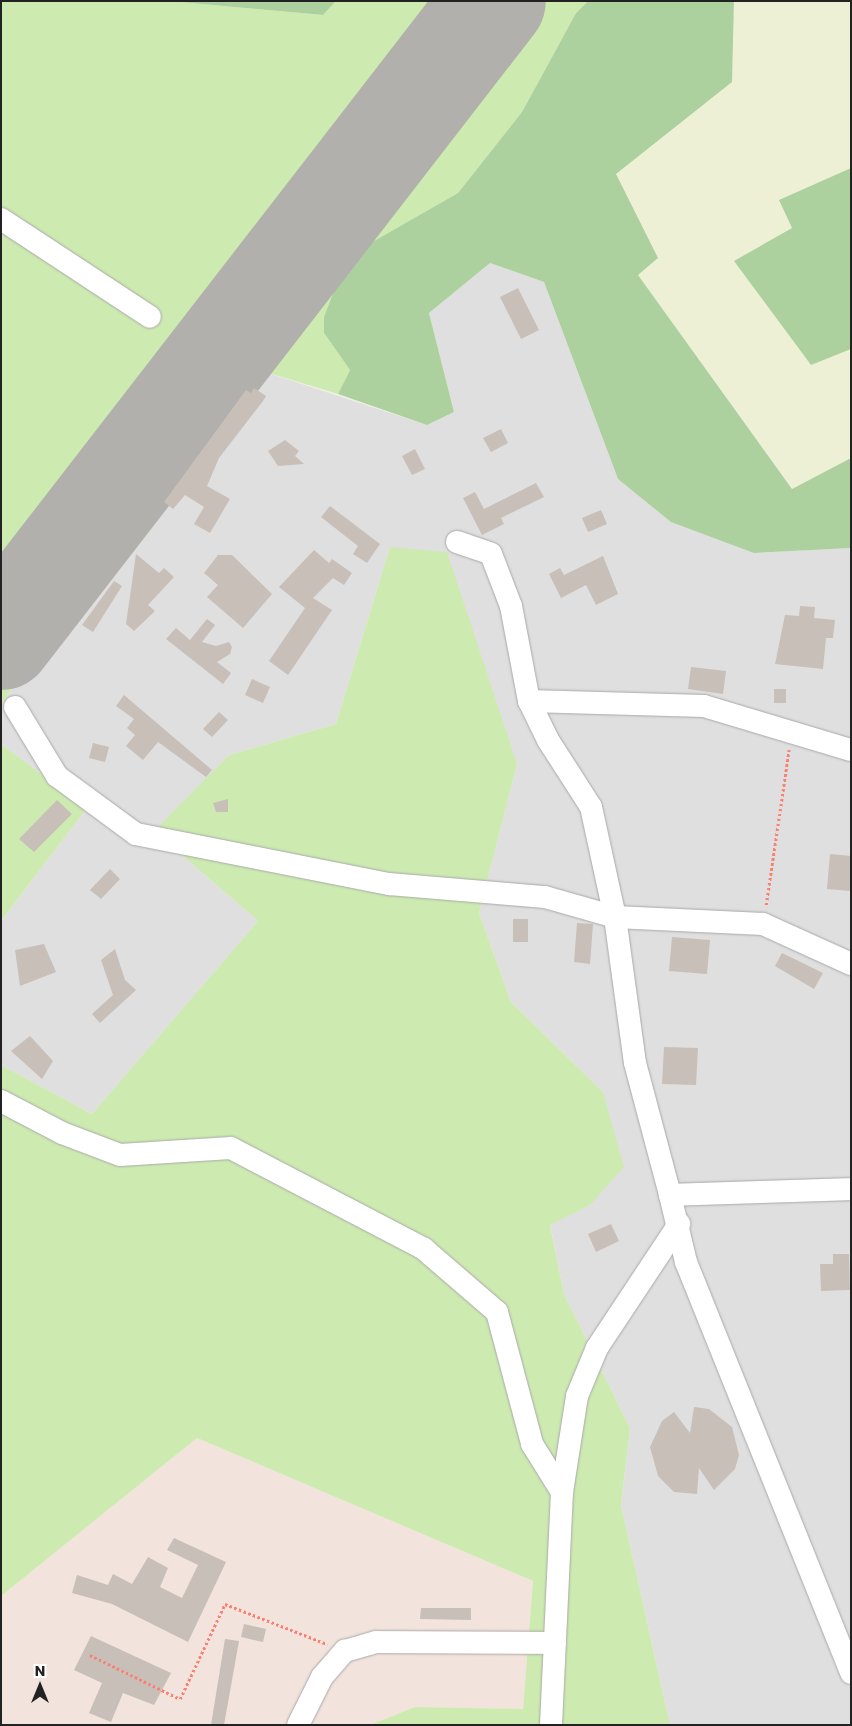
<!DOCTYPE html>
<html>
<head>
<meta charset="utf-8">
<style>
  body { margin:0 }
  #map { position:relative; width:852px; height:1726px; overflow:hidden; background:#f2efe9; font-family:Poppins,sans-serif }
  div>[style] { position:absolute }
  .residential>* { inset:0; background:#e0dfdf }
  .military>* { inset:0; background:#f3e3dd }
  .farmland>* { inset:0; background:#eef0d5 }
  .grass>* { inset:0; background:#cdebb0 }
  .forest>* { inset:0; background:#add19e }
  .runway>* { height:104px; margin:-52px; padding:0 52px; transform-origin:52px; border-radius:52px; background:#b1b0ac }
  .building>* { inset:0; background:#c7bfb8 }
  .path>* { height:2.5px; margin-top:-1.25px; transform-origin:0; background:repeating-linear-gradient(90deg,#fa8072 0 2.5px,transparent 0 5px) }
  .roads { filter:drop-shadow(0 0 1px #a9a9a9) drop-shadow(0 0 1px #a9a9a9) }
  .minor>* { height:22px; margin:-11px; padding:0 11px; transform-origin:11px; border-radius:11px; background:#fff }
  span { translate:-50% -50%; white-space:nowrap; text-align:center; line-height:1.15; -webkit-text-stroke:4px #fff; paint-order:stroke }
  .frame { position:absolute; inset:0; border:2px solid #222; pointer-events:none }
  .north { position:absolute; left:15px; top:1661px; width:50px; height:50px; -webkit-text-stroke:4px #fff; paint-order:stroke; rotate:0deg; font-size:14px; font-weight:700; line-height:20px; text-align:center; color:#222 }
  .north::after { content:''; display:block; margin:auto; width:18px; height:22px; background:#222; clip-path:polygon(50% 0,100% 100%,50% 72%,0 100%) }
</style>
</head>
<body>
<div id="map">
  <div class="residential">
    <i style="clip-path:polygon(490px 263px,544px 282px,618px 479px,754px 553px,851px 548px,851px 1725px,670px 1725px,621px 1505px,630px 1428px,564px 1294px,550px 1224px,590px 1205px,603px 1092px,511px 1002px,479px 913px,517px 764px,390px 547px,336px 724px,229px 755px,155px 832px,258px 921px,92px 1114px,1px 1065px,1px 921px,87px 808px,1px 744px,1px 703px,259px 370px,427px 425px,454px 412px,429px 313px)"></i>
  </div>
  <div class="military">
    <i style="clip-path:polygon(197px 1438px,533px 1581px,523px 1709px,415px 1707px,370px 1725px,1px 1725px,1px 1596px)"></i>
  </div>
  <div class="farmland">
    <i style="clip-path:polygon(734px 1px,851px 1px,851px 168px,779px 200px,792px 228px,811px 365px,851px 349px,851px 458px,793px 489px,638px 275px,616px 174px,732px 82px)"></i>
  </div>
  <div class="grass">
    <i style="clip-path:polygon(1px 1px,169px 1px,323px 15px,336px 1px,588px 1px,576px 13px,522px 112px,458px 193px,360px 249px,324px 317px,324px 333px,350px 370px,338px 394px,259px 370px,1px 703px)"></i>
    <i style="clip-path:polygon(390px 547px,447px 552px,517px 764px,479px 913px,511px 1002px,603px 1092px,624px 1167px,590px 1205px,550px 1225px,564px 1294px,630px 1428px,621px 1505px,670px 1725px,370px 1725px,415px 1707px,523px 1709px,533px 1581px,197px 1438px,1px 1596px,1px 1065px,92px 1114px,258px 921px,154px 831px,229px 755px,336px 724px)"></i>
    <i style="clip-path:polygon(1px 744px,87px 808px,1px 921px)"></i>
  </div>
  <div class="forest">
    <i style="clip-path:polygon(169px 1px,336px 1px,323px 15px)"></i>
    <i style="clip-path:polygon(588px 1px,734px 1px,732px 82px,616px 174px,658px 258px,638px 275px,792px 489px,851px 458px,851px 548px,754px 553px,671px 522px,618px 479px,544px 282px,490px 263px,429px 313px,454px 412px,427px 425px,338px 394px,350px 370px,324px 333px,324px 317px,341px 273px,360px 249px,458px 193px,522px 112px,576px 13px)"></i>
    <i style="clip-path:polygon(851px 168px,851px 349px,811px 365px,734px 261px,792px 228px,779px 200px)"></i>
  </div>
  <div class="runway">
    <i style="left:1px;top:638px;width:805px;rotate:-52.26deg"></i>
  </div>
  <div class="building">
    <i style="clip-path:polygon(518px 288px,539px 330px,521px 339px,500px 297px)"></i>
    <i style="clip-path:polygon(254px 388px,266px 396px,263px 401px,219px 458px,207px 486px,230px 499px,210px 533px,194px 524px,204px 507px,185px 495px,173px 509px,164px 502px,246px 390px,251px 393px)"></i>
    <i style="clip-path:polygon(501px 429px,508px 443px,491px 452px,483px 438px)"></i>
    <i style="clip-path:polygon(285px 440px,299px 451px,295px 456px,304px 464px,278px 466px,268px 451px)"></i>
    <i style="clip-path:polygon(415px 449px,425px 469px,412px 475px,402px 456px)"></i>
    <i style="clip-path:polygon(536px 483px,544px 497px,501px 518px,504px 524px,482px 535px,463px 498px,475px 492px,484px 509px)"></i>
    <i style="clip-path:polygon(330px 506px,380px 544px,367px 563px,353px 554px,358px 546px,321px 517px)"></i>
    <i style="clip-path:polygon(601px 510px,607px 524px,588px 532px,582px 518px)"></i>
    <i style="clip-path:polygon(314px 550px,329px 563px,332px 559px,352px 573px,344px 585px,333px 578px,313px 598px,332px 610px,288px 675px,269px 661px,305px 608px,279px 587px)"></i>
    <i style="clip-path:polygon(136px 554px,159px 573px,164px 568px,174px 577px,148px 605px,155px 611px,134px 631px,126px 624px)"></i>
    <i style="clip-path:polygon(218px 555px,232px 555px,272px 594px,243px 628px,207px 597px,218px 585px,204px 573px)"></i>
    <i style="clip-path:polygon(603px 556px,618px 594px,596px 605px,586px 585px,561px 598px,549px 574px,560px 568px,564px 575px)"></i>
    <i style="clip-path:polygon(114px 581px,122px 586px,93px 632px,82px 625px)"></i>
    <i style="clip-path:polygon(800px 606px,815px 607px,814px 618px,835px 620px,833px 638px,826px 638px,823px 669px,775px 664px,785px 615px,799px 616px)"></i>
    <i style="clip-path:polygon(207px 619px,215px 625px,202px 642px,216px 646px,229px 642px,232px 647px,230px 654px,217px 662px,231px 673px,223px 684px,166px 639px,176px 628px,190px 640px)"></i>
    <i style="clip-path:polygon(691px 667px,726px 671px,723px 694px,688px 689px)"></i>
    <i style="clip-path:polygon(252px 679px,270px 687px,263px 703px,245px 695px)"></i>
    <i style="clip-path:polygon(774px 689px,786px 689px,786px 703px,774px 703px)"></i>
    <i style="clip-path:polygon(124px 695px,212px 770px,206px 777px,158px 742px,143px 760px,126px 746px,135px 735px,127px 728px,134px 719px,116px 706px)"></i>
    <i style="clip-path:polygon(219px 712px,228px 720px,212px 737px,203px 729px)"></i>
    <i style="clip-path:polygon(93px 743px,109px 747px,105px 762px,89px 758px)"></i>
    <i style="clip-path:polygon(228px 799px,228px 812px,216px 812px,213px 803px)"></i>
    <i style="clip-path:polygon(57px 800px,72px 814px,34px 852px,19px 839px)"></i>
    <i style="clip-path:polygon(830px 854px,851px 856px,851px 891px,827px 889px)"></i>
    <i style="clip-path:polygon(110px 869px,120px 879px,101px 899px,90px 890px)"></i>
    <i style="clip-path:polygon(513px 919px,528px 919px,528px 942px,513px 942px)"></i>
    <i style="clip-path:polygon(577px 923px,593px 924px,590px 964px,574px 962px)"></i>
    <i style="clip-path:polygon(672px 937px,710px 940px,707px 974px,669px 971px)"></i>
    <i style="clip-path:polygon(44px 944px,56px 972px,20px 986px,15px 950px)"></i>
    <i style="clip-path:polygon(115px 949px,125px 980px,136px 990px,100px 1023px,92px 1014px,113px 995px,101px 960px)"></i>
    <i style="clip-path:polygon(782px 953px,823px 973px,814px 989px,775px 966px)"></i>
    <i style="clip-path:polygon(30px 1036px,53px 1061px,42px 1079px,11px 1051px)"></i>
    <i style="clip-path:polygon(664px 1047px,698px 1048px,696px 1085px,662px 1084px)"></i>
    <i style="clip-path:polygon(611px 1224px,619px 1241px,596px 1252px,588px 1234px)"></i>
    <i style="clip-path:polygon(833px 1254px,849px 1254px,850px 1290px,821px 1291px,820px 1264px,833px 1264px)"></i>
    <i style="clip-path:polygon(694px 1407px,709px 1409px,732px 1427px,739px 1455px,735px 1469px,714px 1490px,699px 1468px,697px 1494px,674px 1492px,658px 1476px,650px 1447px,662px 1421px,674px 1412px,690px 1433px)"></i>
    <i style="clip-path:polygon(174px 1538px,226px 1562px,188px 1642px,112px 1604px,72px 1593px,77px 1575px,108px 1585px,113px 1574px,132px 1584px,148px 1557px,168px 1568px,160px 1587px,182px 1598px,198px 1565px,167px 1550px)"></i>
    <i style="clip-path:polygon(421px 1608px,471px 1608px,471px 1620px,420px 1619px)"></i>
    <i style="clip-path:polygon(244px 1624px,266px 1629px,263px 1642px,241px 1637px)"></i>
    <i style="clip-path:polygon(91px 1636px,171px 1673px,154px 1705px,123px 1693px,111px 1722px,89px 1713px,102px 1683px,74px 1670px)"></i>
    <i style="clip-path:polygon(225px 1639px,239px 1641px,224px 1725px,211px 1725px)"></i>
  </div>
  <div class="path">
    <i style="left:766px;top:905px;width:157px;rotate:-81.6deg"></i>
    <i style="left:90px;top:1655px;width:100px;rotate:26.1deg"></i>
    <i style="left:180px;top:1699px;width:105px;rotate:-64.7deg"></i>
    <i style="left:225px;top:1604px;width:110px;rotate:21.4deg"></i>
  </div>
  <div class="roads">
    <div class="minor">
      <i style="left:1px;top:219px;width:178px;rotate:33.3deg"></i>
      <i style="left:457px;top:542px;width:36px;rotate:19deg"></i>
      <i style="left:491px;top:554px;width:56px;rotate:69deg"></i>
      <i style="left:511px;top:606px;width:97px;rotate:79.3deg"></i>
      <i style="left:529px;top:701px;width:43px;rotate:64deg"></i>
      <i style="left:548px;top:740px;width:80px;rotate:57.3deg"></i>
      <i style="left:591px;top:807px;width:113px;rotate:77.7deg"></i>
      <i style="left:615px;top:917px;width:147px;rotate:82.2deg"></i>
      <i style="left:635px;top:1063px;width:137px;rotate:75.1deg"></i>
      <i style="left:529px;top:701px;width:175px;rotate:1.6deg"></i>
      <i style="left:704px;top:706px;width:153px;rotate:16.7deg"></i>
      <i style="left:15px;top:707px;width:81px;rotate:58.7deg"></i>
      <i style="left:57px;top:776px;width:98px;rotate:36.3deg"></i>
      <i style="left:136px;top:834px;width:258px;rotate:11.2deg"></i>
      <i style="left:389px;top:884px;width:157px;rotate:4.8deg"></i>
      <i style="left:545px;top:897px;width:73px;rotate:15.9deg"></i>
      <i style="left:615px;top:917px;width:148px;rotate:2.7deg"></i>
      <i style="left:763px;top:924px;width:97px;rotate:24.4deg"></i>
      <i style="left:1px;top:1101px;width:69px;rotate:27.7deg"></i>
      <i style="left:62px;top:1133px;width:62px;rotate:20.8deg"></i>
      <i style="left:120px;top:1155px;width:111px;rotate:-3.6deg"></i>
      <i style="left:231px;top:1148px;width:218px;rotate:27.6deg"></i>
      <i style="left:424px;top:1249px;width:96px;rotate:40.8deg"></i>
      <i style="left:497px;top:1312px;width:137px;rotate:75.1deg"></i>
      <i style="left:532px;top:1444px;width:57px;rotate:58deg"></i>
      <i style="left:851px;top:1189px;width:181px;rotate:178.1deg"></i>
      <i style="left:670px;top:1195px;width:69px;rotate:76.6deg"></i>
      <i style="left:686px;top:1262px;width:443px;rotate:68.1deg"></i>
      <i style="left:298px;top:1725px;width:54px;rotate:-63.4deg"></i>
      <i style="left:322px;top:1677px;width:35px;rotate:-49deg"></i>
      <i style="left:345px;top:1651px;width:32px;rotate:-16deg"></i>
      <i style="left:376px;top:1642px;width:179px;rotate:0.3deg"></i>
      <i style="left:551px;top:1725px;width:233px;rotate:-87.3deg"></i>
      <i style="left:562px;top:1492px;width:97px;rotate:-81.1deg"></i>
      <i style="left:577px;top:1396px;width:52px;rotate:-67.4deg"></i>
      <i style="left:597px;top:1348px;width:149px;rotate:-56.5deg"></i>
    </div>
  </div>
  <div class="frame"></div>
  <div class="north">N</div>
</div>
</body>
</html>
